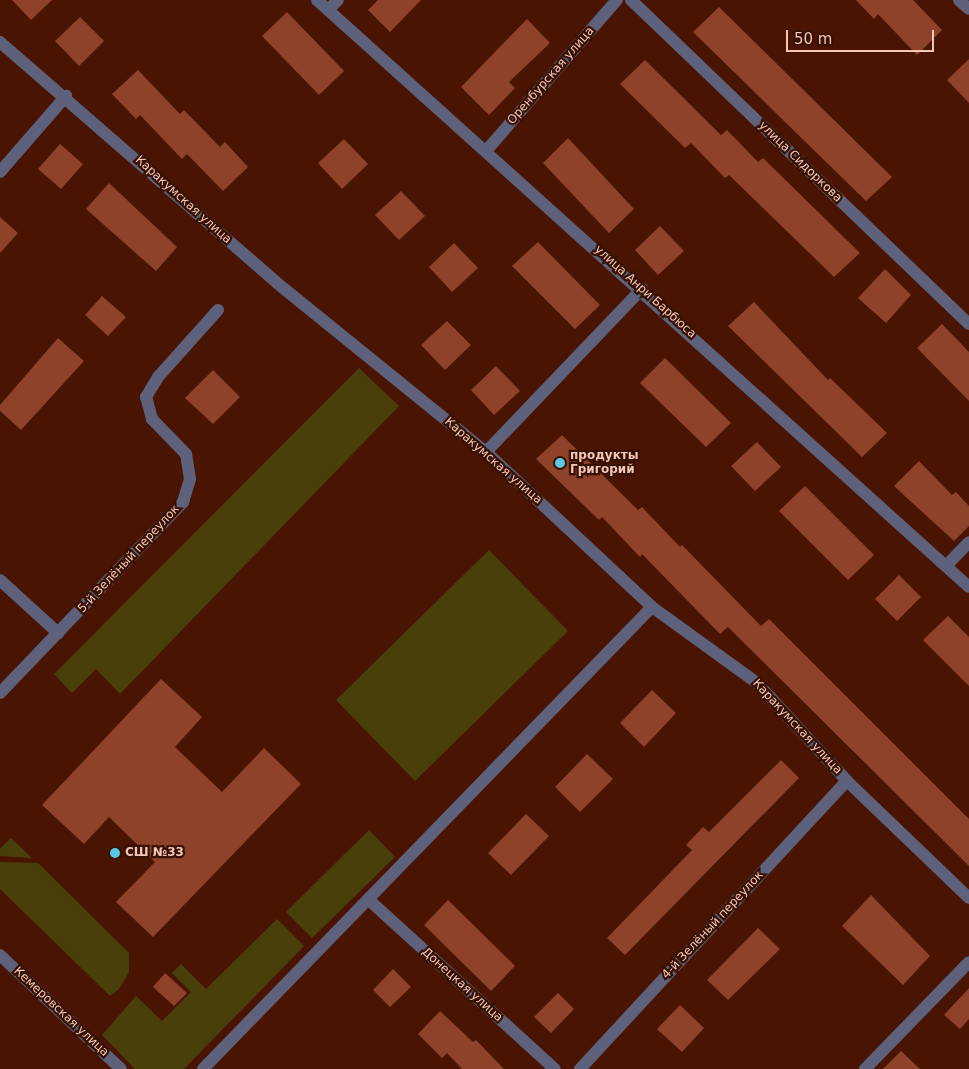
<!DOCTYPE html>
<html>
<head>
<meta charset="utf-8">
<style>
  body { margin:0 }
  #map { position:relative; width:969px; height:1069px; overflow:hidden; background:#4a1402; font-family:"DejaVu Sans",sans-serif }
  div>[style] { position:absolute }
  .green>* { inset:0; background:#483f0b }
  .building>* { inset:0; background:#8d4229 }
  .minor>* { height:12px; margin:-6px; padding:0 6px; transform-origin:6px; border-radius:6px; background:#5d617b }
  .dots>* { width:14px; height:14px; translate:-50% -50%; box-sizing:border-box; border:2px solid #381105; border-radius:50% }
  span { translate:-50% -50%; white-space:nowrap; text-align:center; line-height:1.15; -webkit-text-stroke:4.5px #381105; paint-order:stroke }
  .street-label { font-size:12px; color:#f3c6b8 }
  .poi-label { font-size:12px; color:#f3c6b8; font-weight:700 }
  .left { translate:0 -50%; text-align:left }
  .scale { position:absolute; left:786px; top:30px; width:148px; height:22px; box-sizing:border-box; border:2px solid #f3c6b8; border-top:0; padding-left:6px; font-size:15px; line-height:18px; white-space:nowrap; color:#f3c6b8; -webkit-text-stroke:4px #381105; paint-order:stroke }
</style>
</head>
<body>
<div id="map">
  <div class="green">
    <i style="clip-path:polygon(359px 368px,399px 406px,120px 694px,96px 669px,72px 693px,54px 674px)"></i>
    <i style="clip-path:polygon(489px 550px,568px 631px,415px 781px,336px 700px)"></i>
    <i style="clip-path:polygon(369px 830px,395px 857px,312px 938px,286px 912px)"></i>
    <i style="clip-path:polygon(11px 838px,32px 858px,0 856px,0 849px)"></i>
    <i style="clip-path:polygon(0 862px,38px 863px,129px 953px,129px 972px,119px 989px,110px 996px,0 889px)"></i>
    <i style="clip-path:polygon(277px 919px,304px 946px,184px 1069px,135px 1069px,102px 1035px,136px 996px,162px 1021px,191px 992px,172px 973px,181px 964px,206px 989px)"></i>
  </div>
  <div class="building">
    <i style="clip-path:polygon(12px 0,52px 0,31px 20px)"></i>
    <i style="clip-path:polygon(378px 0,421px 0,390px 32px,368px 10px)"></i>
    <i style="clip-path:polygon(856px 0,913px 0,942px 30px,917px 55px,878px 14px,874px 19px)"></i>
    <i style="clip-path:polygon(719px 7px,892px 177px,866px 201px,693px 32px)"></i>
    <i style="clip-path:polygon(287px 12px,344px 71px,319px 95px,262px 36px)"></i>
    <i style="clip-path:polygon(80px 17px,104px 41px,79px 66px,55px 41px)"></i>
    <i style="clip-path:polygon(527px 19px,550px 43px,509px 82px,515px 88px,489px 115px,461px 87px)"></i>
    <i style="clip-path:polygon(969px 59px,969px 103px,947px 80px)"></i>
    <i style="clip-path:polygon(645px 60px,721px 135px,727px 130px,758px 162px,763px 158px,860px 253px,834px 277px,729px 175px,725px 178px,691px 143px,685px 148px,620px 84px)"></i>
    <i style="clip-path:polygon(138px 70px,180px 114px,184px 110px,220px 147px,225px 142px,248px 167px,223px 191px,187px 154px,182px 159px,140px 115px,136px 119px,112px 94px)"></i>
    <i style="clip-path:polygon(568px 138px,634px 209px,609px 233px,543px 163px)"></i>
    <i style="clip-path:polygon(344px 139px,368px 164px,342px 189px,318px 163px)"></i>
    <i style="clip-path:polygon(60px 144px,83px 164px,61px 189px,38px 169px)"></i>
    <i style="clip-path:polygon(109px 183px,177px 247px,156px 271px,86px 209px)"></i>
    <i style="clip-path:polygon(401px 191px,425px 216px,399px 240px,375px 215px)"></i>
    <i style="clip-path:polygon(0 217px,18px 233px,0 253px)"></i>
    <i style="clip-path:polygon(660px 226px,684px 251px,658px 275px,635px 250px)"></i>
    <i style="clip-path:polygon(538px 242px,600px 305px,575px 329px,512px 266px)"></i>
    <i style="clip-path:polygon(454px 243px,478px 268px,452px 292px,429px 267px)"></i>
    <i style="clip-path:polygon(885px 269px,911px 295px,886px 323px,858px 298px)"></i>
    <i style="clip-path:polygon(102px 296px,126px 317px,108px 336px,85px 315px)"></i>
    <i style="clip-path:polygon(754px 302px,828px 380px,830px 378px,887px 433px,862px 457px,728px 326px)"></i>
    <i style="clip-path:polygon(447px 321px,471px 345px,445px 370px,421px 345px)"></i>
    <i style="clip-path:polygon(942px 324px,969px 352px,969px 401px,917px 348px)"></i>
    <i style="clip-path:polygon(58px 338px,84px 361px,21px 430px,0 411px,0 405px)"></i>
    <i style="clip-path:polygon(665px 358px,731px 423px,706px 447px,640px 383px)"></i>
    <i style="clip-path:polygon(496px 366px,520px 391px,494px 415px,471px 390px)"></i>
    <i style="clip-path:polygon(213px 370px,240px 397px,213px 424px,185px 398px)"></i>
    <i style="clip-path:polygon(562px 435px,638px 510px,642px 507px,680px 547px,682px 545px,761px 626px,769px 619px,969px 819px,969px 866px,728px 627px,720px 634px,642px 554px,640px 557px,602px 517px,599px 520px,536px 459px)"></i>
    <i style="clip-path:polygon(757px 442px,781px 467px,755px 491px,731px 466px)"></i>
    <i style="clip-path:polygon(919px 461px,952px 495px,956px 492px,969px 506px,969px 526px,954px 541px,894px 486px)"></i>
    <i style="clip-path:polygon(805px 486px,874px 555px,848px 580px,779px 511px)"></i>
    <i style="clip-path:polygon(899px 575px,921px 597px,897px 621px,875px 599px)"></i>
    <i style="clip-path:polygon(948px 616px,969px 637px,969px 686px,923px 640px)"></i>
    <i style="clip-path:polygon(161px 679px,202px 717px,175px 747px,222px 792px,264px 748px,301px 784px,153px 937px,116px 902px,155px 862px,109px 817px,84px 844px,42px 805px)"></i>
    <i style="clip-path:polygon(652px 690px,676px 713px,644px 747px,620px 723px)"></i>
    <i style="clip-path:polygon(587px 754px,613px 779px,580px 812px,555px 787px)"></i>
    <i style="clip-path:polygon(781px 760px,799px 778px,625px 955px,607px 938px,692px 850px,686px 845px,703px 827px,709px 832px)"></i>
    <i style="clip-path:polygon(526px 814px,549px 836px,511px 875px,488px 853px)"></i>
    <i style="clip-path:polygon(871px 895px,930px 956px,903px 985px,842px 926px)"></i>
    <i style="clip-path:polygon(448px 900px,515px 966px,491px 991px,424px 925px)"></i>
    <i style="clip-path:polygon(758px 928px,780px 949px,728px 1000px,707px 980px)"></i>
    <i style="clip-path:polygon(393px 969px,411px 987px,390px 1007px,373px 990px)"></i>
    <i style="clip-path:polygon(165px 973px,187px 993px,174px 1006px,153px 987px)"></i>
    <i style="clip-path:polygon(969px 988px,969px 1019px,960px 1029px,944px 1015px)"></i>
    <i style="clip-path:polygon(558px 993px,574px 1009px,551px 1033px,534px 1017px)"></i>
    <i style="clip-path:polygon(680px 1005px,704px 1028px,682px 1052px,657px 1029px)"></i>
    <i style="clip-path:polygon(440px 1011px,473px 1042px,476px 1040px,504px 1069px,462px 1069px,447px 1053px,442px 1058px,418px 1034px)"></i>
    <i style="clip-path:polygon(901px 1051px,920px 1069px,883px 1069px)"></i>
  </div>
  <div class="minor">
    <i style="left:317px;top:0;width:877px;rotate:42deg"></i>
    <i style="left:631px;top:0;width:468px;rotate:43.8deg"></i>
    <i style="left:959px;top:0;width:13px;rotate:42deg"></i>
    <i style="left:328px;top:10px;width:14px;rotate:-45deg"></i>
    <i style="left:0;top:42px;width:367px;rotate:41deg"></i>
    <i style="left:277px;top:283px;width:269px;rotate:39deg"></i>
    <i style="left:486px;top:452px;width:227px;rotate:43deg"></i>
    <i style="left:652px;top:607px;width:130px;rotate:35.9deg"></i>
    <i style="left:757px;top:683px;width:133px;rotate:47.4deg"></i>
    <i style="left:847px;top:781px;width:169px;rotate:43.8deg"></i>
    <i style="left:486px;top:151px;width:200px;rotate:-49.1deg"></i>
    <i style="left:0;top:172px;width:101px;rotate:-49deg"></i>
    <i style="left:486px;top:452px;width:226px;rotate:-46.3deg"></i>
    <i style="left:946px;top:566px;width:33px;rotate:-46deg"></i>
    <i style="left:0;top:580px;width:79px;rotate:42.4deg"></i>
    <i style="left:0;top:693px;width:265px;rotate:-46.2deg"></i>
    <i style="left:183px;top:502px;width:24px;rotate:-73deg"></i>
    <i style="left:190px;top:479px;width:25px;rotate:-99deg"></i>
    <i style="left:186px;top:454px;width:49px;rotate:-134.2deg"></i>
    <i style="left:152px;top:419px;width:23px;rotate:-105deg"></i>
    <i style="left:146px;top:397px;width:23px;rotate:-59deg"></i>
    <i style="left:158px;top:377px;width:90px;rotate:-48.2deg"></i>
    <i style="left:369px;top:900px;width:251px;rotate:42.3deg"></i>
    <i style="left:0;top:955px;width:166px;rotate:43.3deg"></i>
    <i style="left:203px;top:1069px;width:644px;rotate:-45.82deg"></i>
    <i style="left:580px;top:1069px;width:393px;rotate:-47.2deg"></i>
    <i style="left:865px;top:1069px;width:149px;rotate:-45.8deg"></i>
  </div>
  <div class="dots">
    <i style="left:560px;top:463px;background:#5ac8e6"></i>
    <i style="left:115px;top:853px;background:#5ac8e6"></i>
  </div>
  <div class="street-label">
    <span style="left:551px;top:76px;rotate:-49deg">Оренбурская улица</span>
    <span style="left:800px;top:162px;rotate:44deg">улица Сидоркова</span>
    <span style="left:183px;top:200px;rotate:42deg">Каракумская улица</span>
    <span style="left:645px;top:292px;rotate:42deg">улица Анри Барбюса</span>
    <span style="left:493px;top:461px;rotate:41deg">Каракумская улица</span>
    <span style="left:129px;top:559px;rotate:-47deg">5-й Зелёный переулок</span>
    <span style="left:797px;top:727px;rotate:47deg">Каракумская улица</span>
    <span style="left:713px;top:925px;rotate:-47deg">4-й Зелёный переулок</span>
    <span style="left:462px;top:985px;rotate:42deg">Донецкая улица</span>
    <span style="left:61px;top:1012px;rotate:43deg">Кемеровская улица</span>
  </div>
  <div class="poi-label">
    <span class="left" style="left:570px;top:463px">продукты<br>Григорий</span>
    <span class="left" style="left:125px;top:853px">СШ №33</span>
  </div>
  <div class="scale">50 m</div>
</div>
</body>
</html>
